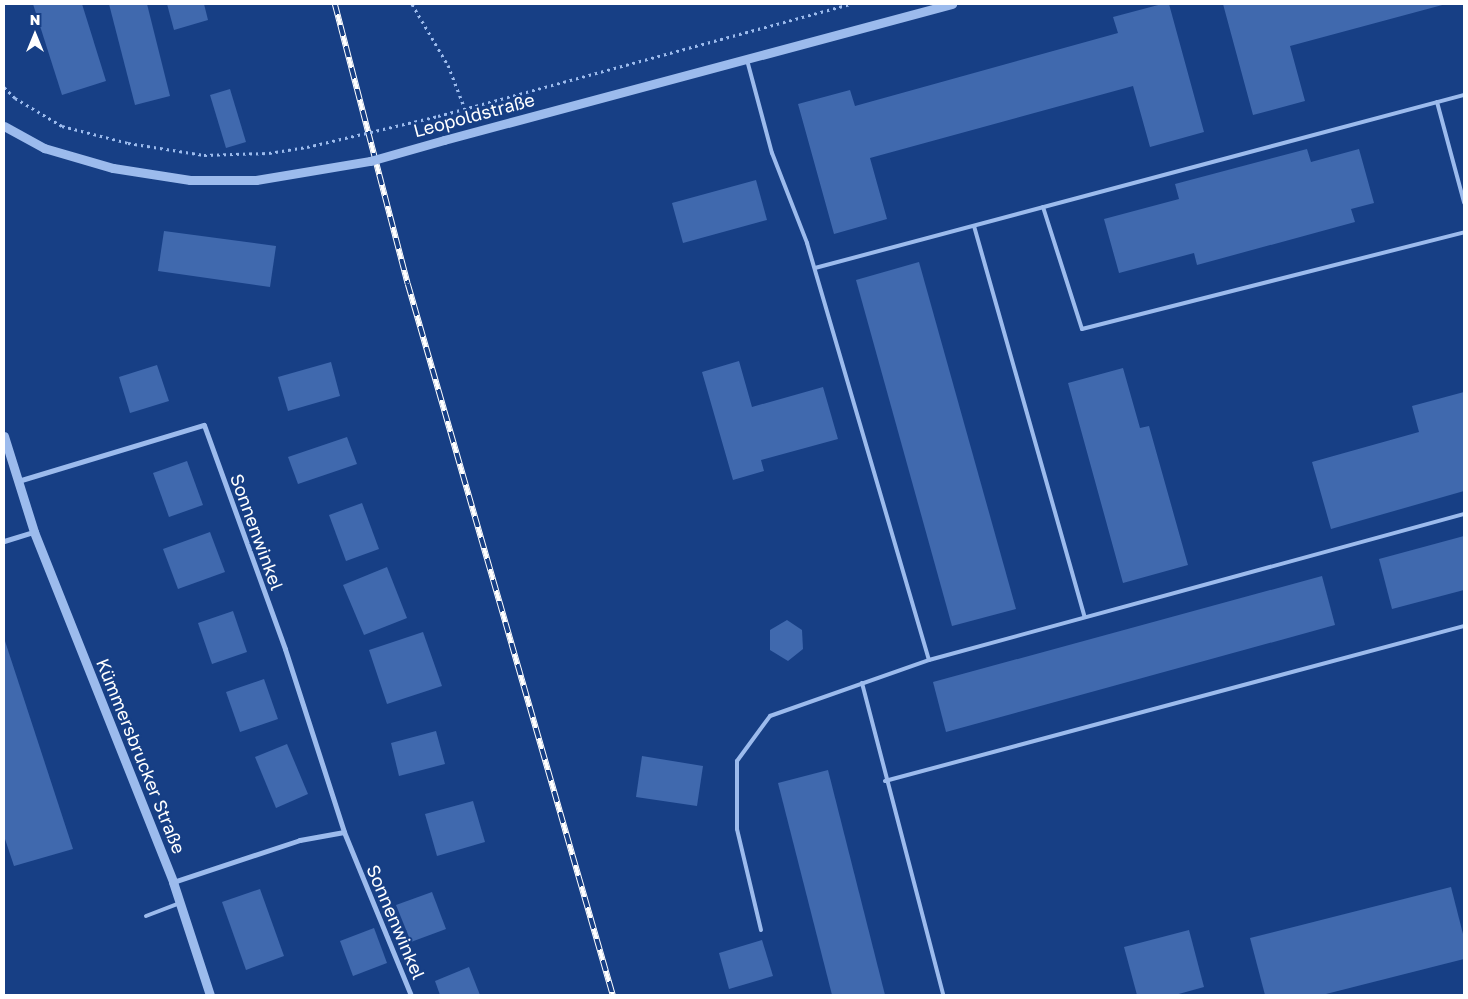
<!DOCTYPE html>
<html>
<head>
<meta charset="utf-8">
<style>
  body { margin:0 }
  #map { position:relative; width:1468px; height:999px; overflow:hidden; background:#173f85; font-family:"Golos Text",sans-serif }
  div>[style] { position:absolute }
  .building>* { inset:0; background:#4069ae }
  .path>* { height:3px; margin-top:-1.5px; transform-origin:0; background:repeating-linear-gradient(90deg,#9cbbed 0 2.5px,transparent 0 6.5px) }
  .service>* { height:4px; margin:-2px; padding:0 2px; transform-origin:2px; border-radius:2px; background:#9cbbed }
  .minor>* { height:5px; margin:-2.5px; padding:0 2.5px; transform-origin:2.5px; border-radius:2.5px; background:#9cbbed }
  .tertiary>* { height:9px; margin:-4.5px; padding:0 4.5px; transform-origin:4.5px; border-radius:4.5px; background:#9cbbed }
  .rail>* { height:5.5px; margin-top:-2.75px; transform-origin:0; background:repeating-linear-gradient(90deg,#173f85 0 11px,#fff 0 22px); box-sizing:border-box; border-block:1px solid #fff }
  .path-bridge>* { height:3px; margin-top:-1.5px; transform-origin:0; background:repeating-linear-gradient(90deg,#9cbbed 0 2.5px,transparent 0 6.5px) }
  .tertiary-bridge>* { height:9px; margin:-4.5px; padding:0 4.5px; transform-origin:4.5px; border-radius:4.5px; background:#9cbbed }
  span { translate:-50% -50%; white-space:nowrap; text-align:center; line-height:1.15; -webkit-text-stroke:4px #173f85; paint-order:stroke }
  .street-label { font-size:18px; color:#fff }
  .frame { position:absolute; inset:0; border:5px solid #fff; pointer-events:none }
  .north { position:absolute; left:10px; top:10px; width:50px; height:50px; -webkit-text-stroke:4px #173f85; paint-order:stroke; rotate:0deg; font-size:14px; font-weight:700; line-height:20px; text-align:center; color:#fff }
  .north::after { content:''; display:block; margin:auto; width:18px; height:22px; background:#fff; clip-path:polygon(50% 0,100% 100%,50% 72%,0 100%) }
</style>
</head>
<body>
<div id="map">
  <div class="building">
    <i style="clip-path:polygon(33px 4px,82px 4px,106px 81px,62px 95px)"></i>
    <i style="clip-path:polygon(109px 4px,147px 4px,170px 96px,135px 105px)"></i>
    <i style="clip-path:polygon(167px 4px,204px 4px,208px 20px,174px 30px)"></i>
    <i style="clip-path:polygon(1162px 4px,1169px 4px,1204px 132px,1150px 147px,1133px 86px,870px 158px,887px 219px,834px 234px,798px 104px,850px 90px,855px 106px,1118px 33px,1113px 17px)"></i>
    <i style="clip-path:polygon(1223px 4px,1446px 4px,1290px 46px,1305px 101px,1253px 115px)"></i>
    <i style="clip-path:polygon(230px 89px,246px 142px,226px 148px,210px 95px)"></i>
    <i style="clip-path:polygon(1307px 149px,1311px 162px,1359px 149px,1374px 203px,1351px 209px,1355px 222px,1197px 265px,1194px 253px,1119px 273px,1104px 219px,1179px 199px,1175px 184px)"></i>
    <i style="clip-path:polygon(756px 180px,767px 220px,683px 243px,672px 203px)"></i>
    <i style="clip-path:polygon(164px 231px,276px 246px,270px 287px,158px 271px)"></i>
    <i style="clip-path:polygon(919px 262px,1016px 609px,952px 626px,856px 280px)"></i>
    <i style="clip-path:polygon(739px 361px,752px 407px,823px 387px,838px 439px,761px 460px,764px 471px,733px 480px,702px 372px)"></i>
    <i style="clip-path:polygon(331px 362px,340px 396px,288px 411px,278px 377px)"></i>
    <i style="clip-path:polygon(157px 365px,169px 401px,130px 413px,119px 377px)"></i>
    <i style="clip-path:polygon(1123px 368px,1140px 428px,1149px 426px,1188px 565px,1123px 583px,1068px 383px)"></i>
    <i style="clip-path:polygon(1464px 392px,1464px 491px,1331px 529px,1312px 462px,1419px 432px,1412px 406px)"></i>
    <i style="clip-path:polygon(347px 437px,357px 464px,298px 484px,288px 457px)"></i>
    <i style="clip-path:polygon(187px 461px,203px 505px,169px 517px,153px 473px)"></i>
    <i style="clip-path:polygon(362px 503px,379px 549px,346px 561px,329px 515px)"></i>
    <i style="clip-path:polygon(210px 532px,225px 572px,178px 589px,163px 549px)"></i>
    <i style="clip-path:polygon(1464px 536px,1464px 590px,1392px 609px,1379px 559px)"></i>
    <i style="clip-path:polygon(387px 567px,407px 618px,364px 635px,343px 585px)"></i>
    <i style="clip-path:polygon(1322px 576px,1335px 625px,946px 732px,933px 682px)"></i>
    <i style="clip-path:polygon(233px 611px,247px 652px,212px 664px,198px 623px)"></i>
    <i style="clip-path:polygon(787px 620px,802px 630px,803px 649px,788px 661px,770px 650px,770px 630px)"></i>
    <i style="clip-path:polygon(423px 632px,442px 686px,387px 704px,369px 650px)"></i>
    <i style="clip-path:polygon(4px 638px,73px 849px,14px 866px,4px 836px)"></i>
    <i style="clip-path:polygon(264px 679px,278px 719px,240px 732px,226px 692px)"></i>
    <i style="clip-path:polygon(436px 731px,445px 764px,399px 776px,391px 743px)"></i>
    <i style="clip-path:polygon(287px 744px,308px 794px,276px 808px,255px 757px)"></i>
    <i style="clip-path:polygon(642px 756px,703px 766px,697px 806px,636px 797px)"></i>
    <i style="clip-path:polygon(828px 770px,885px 995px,832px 995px,778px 783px)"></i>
    <i style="clip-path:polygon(473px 801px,485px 842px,437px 856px,425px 814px)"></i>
    <i style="clip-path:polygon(1451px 887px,1464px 938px,1464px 959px,1322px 995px,1265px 995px,1250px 938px)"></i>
    <i style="clip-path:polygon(260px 889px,284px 956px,246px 970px,222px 902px)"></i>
    <i style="clip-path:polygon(432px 892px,446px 929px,411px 942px,396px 905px)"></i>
    <i style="clip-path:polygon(374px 928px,387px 963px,353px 976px,340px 941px)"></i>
    <i style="clip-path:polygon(1189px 930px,1204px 987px,1175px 995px,1137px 995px,1124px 947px)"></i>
    <i style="clip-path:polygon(762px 940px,773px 976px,729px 989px,719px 953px)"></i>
    <i style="clip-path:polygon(469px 967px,480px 995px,440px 995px,435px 981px)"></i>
  </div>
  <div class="path">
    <i style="left:412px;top:4px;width:71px;rotate:59.5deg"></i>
    <i style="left:448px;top:65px;width:47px;rotate:68.9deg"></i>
    <i style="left:4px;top:87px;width:16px;rotate:45deg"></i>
    <i style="left:15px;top:98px;width:55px;rotate:30.8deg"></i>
    <i style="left:62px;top:126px;width:68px;rotate:14.4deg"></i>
    <i style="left:128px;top:143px;width:77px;rotate:9deg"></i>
    <i style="left:204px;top:155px;width:65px;rotate:-1.8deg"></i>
    <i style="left:269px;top:153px;width:38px;rotate:-9deg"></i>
    <i style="left:438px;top:116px;width:428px;rotate:-15.2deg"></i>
  </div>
  <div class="service">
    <i style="left:747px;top:60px;width:96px;rotate:75deg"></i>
    <i style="left:772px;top:153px;width:97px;rotate:68.7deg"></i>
    <i style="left:807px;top:243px;width:434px;rotate:73.7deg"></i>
    <i style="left:929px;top:660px;width:555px;rotate:-15.26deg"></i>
    <i style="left:1437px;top:102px;width:104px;rotate:74.9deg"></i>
    <i style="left:1043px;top:207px;width:128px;rotate:72.3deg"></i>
    <i style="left:1082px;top:329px;width:394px;rotate:-14.2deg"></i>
    <i style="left:974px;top:226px;width:406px;rotate:74.2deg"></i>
    <i style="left:815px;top:268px;width:672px;rotate:-14.93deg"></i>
    <i style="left:862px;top:683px;width:322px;rotate:75.4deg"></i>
    <i style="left:885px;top:781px;width:599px;rotate:-14.99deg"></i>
    <i style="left:146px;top:916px;width:36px;rotate:-21deg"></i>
    <i style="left:761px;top:930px;width:104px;rotate:-103.4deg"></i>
    <i style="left:737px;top:829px;width:68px;rotate:-90deg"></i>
    <i style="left:737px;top:761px;width:56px;rotate:-53.7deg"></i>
    <i style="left:770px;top:716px;width:169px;rotate:-19.4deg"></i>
  </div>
  <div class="minor">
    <i style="left:18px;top:481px;width:194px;rotate:-16.8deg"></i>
    <i style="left:204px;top:425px;width:238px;rotate:70.1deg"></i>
    <i style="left:285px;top:649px;width:192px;rotate:72.1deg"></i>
    <i style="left:344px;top:832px;width:45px;rotate:169.7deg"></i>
    <i style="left:300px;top:840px;width:134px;rotate:161.7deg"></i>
    <i style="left:4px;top:541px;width:31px;rotate:-17deg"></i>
    <i style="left:344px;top:832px;width:176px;rotate:67.7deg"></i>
  </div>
  <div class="tertiary">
    <i style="left:4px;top:126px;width:46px;rotate:28.8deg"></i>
    <i style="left:44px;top:148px;width:72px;rotate:16.2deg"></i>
    <i style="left:113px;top:168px;width:78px;rotate:8.9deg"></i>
    <i style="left:190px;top:180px;width:66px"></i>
    <i style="left:256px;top:180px;width:116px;rotate:-9.5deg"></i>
    <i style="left:444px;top:140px;width:526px;rotate:-14.99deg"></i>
    <i style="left:4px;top:436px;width:101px;rotate:72.6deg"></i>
    <i style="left:34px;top:532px;width:377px;rotate:68.3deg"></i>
    <i style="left:173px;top:882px;width:119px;rotate:71.9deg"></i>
  </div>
  <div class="rail">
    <i style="left:335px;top:4px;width:289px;rotate:75.4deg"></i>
    <i style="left:408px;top:284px;width:740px;rotate:73.92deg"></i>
  </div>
  <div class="path-bridge">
    <i style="left:307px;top:147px;width:135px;rotate:-13.3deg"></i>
  </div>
  <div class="tertiary-bridge">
    <i style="left:370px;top:161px;width:77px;rotate:-15.8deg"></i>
  </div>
  <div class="street-label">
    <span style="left:474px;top:115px;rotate:-15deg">Leopoldstraße</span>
    <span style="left:257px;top:532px;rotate:70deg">Sonnenwinkel</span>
    <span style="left:141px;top:756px;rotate:68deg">Kümmersbrucker Straße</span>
    <span style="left:396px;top:922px;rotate:67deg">Sonnenwinkel</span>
  </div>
  <div class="frame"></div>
  <div class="north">N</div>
</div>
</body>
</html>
